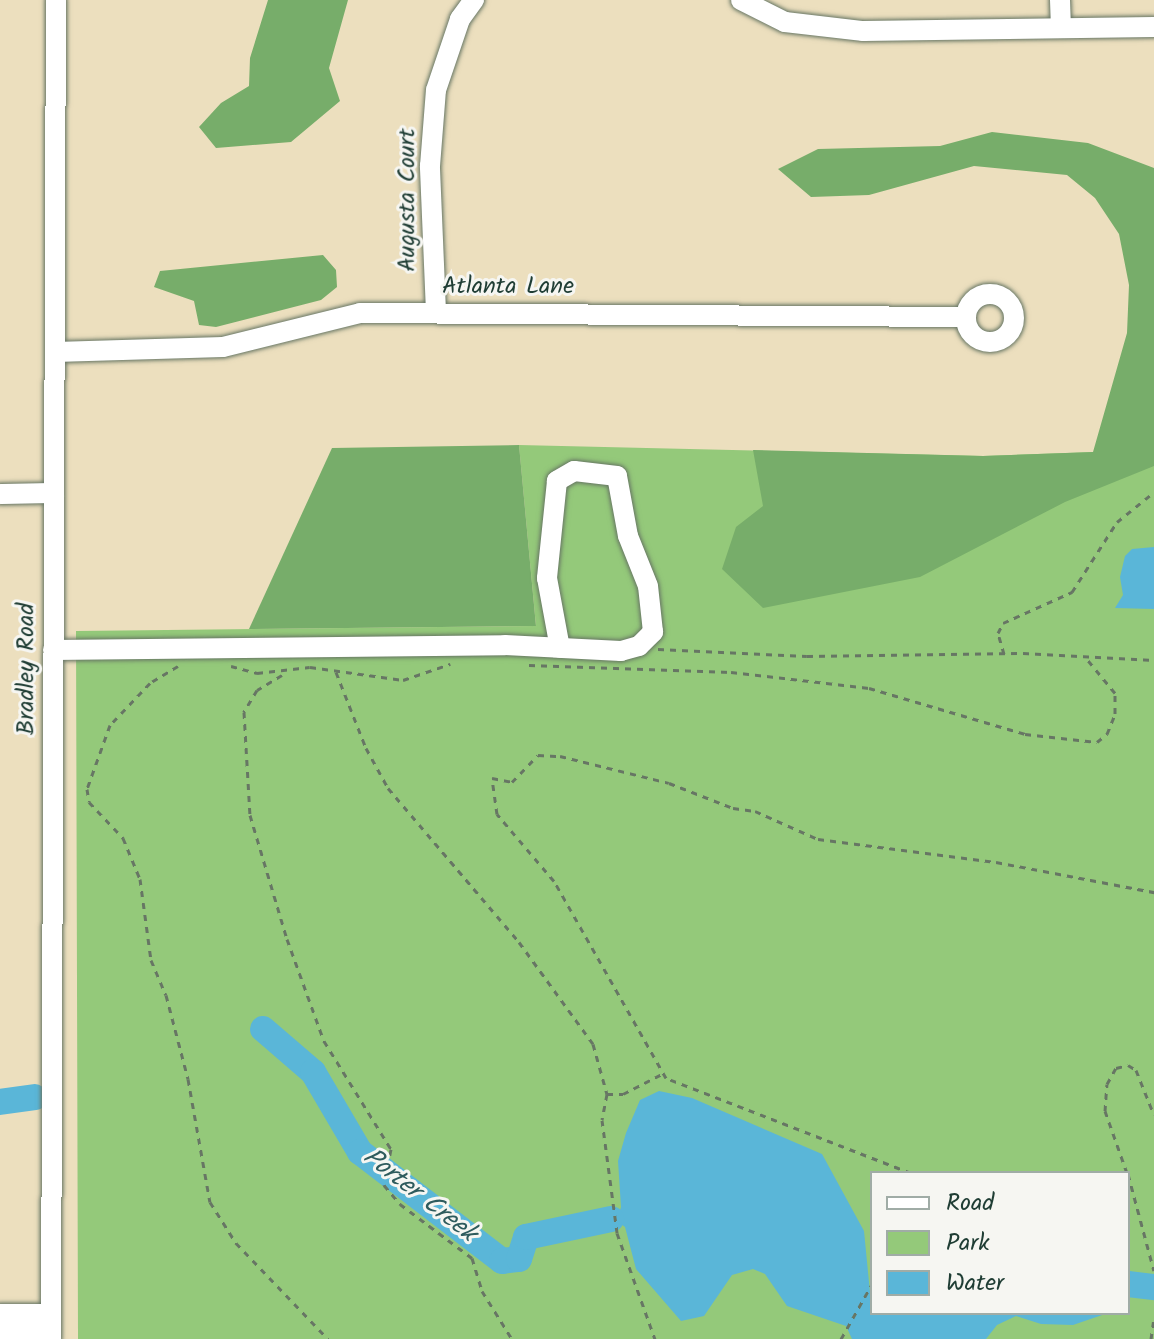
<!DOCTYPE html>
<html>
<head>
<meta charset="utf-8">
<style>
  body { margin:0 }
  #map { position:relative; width:1154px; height:1339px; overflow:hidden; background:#ecdfbe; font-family:Kalam,sans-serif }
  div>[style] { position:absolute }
  .green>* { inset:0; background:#94c97a }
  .forest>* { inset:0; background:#77ad6a }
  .water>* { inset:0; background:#5ab6d8 }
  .river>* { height:26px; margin:-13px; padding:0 13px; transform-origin:13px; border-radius:13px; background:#5ab6d8 }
  .path>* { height:3px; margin-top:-1.5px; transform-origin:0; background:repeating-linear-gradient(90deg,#677664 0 6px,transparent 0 12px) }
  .roads { filter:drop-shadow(0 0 2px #677664) drop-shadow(0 0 2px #677664) }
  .minor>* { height:20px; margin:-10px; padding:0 10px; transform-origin:10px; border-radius:10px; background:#fff }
  .minor>.ring { margin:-10px; padding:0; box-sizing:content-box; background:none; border:20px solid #fff; border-radius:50% }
  span { translate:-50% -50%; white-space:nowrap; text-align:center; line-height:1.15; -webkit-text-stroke:6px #f6f6f2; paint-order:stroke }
  .street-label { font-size:24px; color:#1f3d34 }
  .water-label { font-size:26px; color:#2e5b5d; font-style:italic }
  .legend { position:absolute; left:870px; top:1171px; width:260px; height:144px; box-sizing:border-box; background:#f6f6f2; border:2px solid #a0aca6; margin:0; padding:10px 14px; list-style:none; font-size:24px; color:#1f3d34 }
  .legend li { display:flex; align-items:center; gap:16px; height:40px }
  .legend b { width:40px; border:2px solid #a0aca6 }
</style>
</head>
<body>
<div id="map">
  <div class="green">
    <i style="clip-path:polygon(evenodd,519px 445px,983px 456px,1154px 450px,1154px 1339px,78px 1339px,76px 631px,536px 626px,519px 445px,872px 1173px,1128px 1173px,1128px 1313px,872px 1313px,872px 1173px)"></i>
  </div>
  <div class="forest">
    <i style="clip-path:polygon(268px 0,348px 0,329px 68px,340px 101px,291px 142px,216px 148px,199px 127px,221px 103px,249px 86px,250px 58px)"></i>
    <i style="clip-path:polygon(992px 132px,1088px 143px,1154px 168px,1154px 466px,1065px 502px,920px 577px,763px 608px,722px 569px,736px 527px,763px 506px,753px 450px,983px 456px,1093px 452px,1127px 333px,1129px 285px,1119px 234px,1095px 198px,1067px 175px,974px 166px,869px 195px,811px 197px,778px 169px,818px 149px,940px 146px)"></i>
    <i style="clip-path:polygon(323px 255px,336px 270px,337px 287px,321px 300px,216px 327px,199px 325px,194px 301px,154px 287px,160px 271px)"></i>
    <i style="clip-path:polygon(519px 445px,536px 626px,249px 629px,332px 448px)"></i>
  </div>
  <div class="water">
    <i style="clip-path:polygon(1154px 547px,1154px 609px,1115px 608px,1123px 595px,1120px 577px,1125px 556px,1132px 549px)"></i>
    <i style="clip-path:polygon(659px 1091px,692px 1098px,822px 1154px,864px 1231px,872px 1313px,1108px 1313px,1073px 1325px,1041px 1324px,1016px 1316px,997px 1325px,986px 1339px,852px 1339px,846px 1326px,787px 1306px,765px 1274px,753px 1269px,732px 1275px,704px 1316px,681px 1321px,636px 1269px,625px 1227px,617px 1221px,621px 1207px,618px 1161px,626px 1133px,640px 1100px)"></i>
  </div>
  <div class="river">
    <i style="left:263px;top:1029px;width:66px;rotate:40.7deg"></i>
    <i style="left:313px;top:1072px;width:93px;rotate:59.6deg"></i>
    <i style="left:360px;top:1152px;width:179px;rotate:37.5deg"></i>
    <i style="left:502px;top:1261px;width:17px;rotate:-7deg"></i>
    <i style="left:519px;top:1259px;width:23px;rotate:-72deg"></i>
    <i style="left:526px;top:1237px;width:87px;rotate:-12deg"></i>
    <i style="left:0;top:1102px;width:35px;rotate:-8deg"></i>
    <i style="left:1128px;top:1284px;width:26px;rotate:7deg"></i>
  </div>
  <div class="path">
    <i style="left:658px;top:649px;width:149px;rotate:2.7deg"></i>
    <i style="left:807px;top:656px;width:216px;rotate:-0.8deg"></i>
    <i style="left:1023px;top:653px;width:131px;rotate:3.1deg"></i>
    <i style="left:1004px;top:654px;width:22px;rotate:-106deg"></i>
    <i style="left:998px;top:633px;width:11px;rotate:-63deg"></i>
    <i style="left:1003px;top:623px;width:76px;rotate:-24.2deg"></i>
    <i style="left:1072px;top:592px;width:83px;rotate:-57.3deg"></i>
    <i style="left:1117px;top:522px;width:48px;rotate:-39deg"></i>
    <i style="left:529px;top:665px;width:202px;rotate:2deg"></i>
    <i style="left:731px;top:672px;width:139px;rotate:6.6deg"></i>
    <i style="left:869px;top:688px;width:163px;rotate:16.4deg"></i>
    <i style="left:1025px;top:734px;width:72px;rotate:6.3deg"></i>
    <i style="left:1097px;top:742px;width:13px;rotate:-39deg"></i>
    <i style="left:1107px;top:734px;width:22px;rotate:-68deg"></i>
    <i style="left:1115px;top:714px;width:21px;rotate:-90deg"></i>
    <i style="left:1115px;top:693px;width:45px;rotate:-129.6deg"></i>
    <i style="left:178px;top:666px;width:33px;rotate:149deg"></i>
    <i style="left:150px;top:683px;width:58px;rotate:133.6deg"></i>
    <i style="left:110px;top:725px;width:68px;rotate:109.8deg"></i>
    <i style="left:87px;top:789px;width:13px;rotate:81deg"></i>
    <i style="left:89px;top:802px;width:50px;rotate:46.6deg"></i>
    <i style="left:123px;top:838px;width:44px;rotate:67.5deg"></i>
    <i style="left:140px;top:879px;width:82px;rotate:82.3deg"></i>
    <i style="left:151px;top:960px;width:38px;rotate:67deg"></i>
    <i style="left:166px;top:995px;width:87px;rotate:75.3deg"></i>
    <i style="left:188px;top:1079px;width:125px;rotate:79.9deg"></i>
    <i style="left:210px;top:1202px;width:49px;rotate:57.6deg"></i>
    <i style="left:236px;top:1243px;width:133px;rotate:46.2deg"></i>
    <i style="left:231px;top:666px;width:27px;rotate:15deg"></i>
    <i style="left:257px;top:673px;width:53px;rotate:-6.5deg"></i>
    <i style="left:310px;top:667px;width:94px;rotate:8deg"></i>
    <i style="left:403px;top:680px;width:50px;rotate:-18.8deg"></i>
    <i style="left:336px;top:672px;width:82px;rotate:68.5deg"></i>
    <i style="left:366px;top:748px;width:46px;rotate:61.2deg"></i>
    <i style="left:388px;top:788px;width:202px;rotate:49.6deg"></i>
    <i style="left:519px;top:942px;width:126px;rotate:54deg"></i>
    <i style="left:593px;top:1044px;width:52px;rotate:74.4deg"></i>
    <i style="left:607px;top:1094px;width:26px;rotate:101deg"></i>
    <i style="left:602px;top:1120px;width:114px;rotate:82.4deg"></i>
    <i style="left:617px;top:1233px;width:113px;rotate:70.3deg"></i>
    <i style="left:282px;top:675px;width:29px;rotate:149deg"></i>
    <i style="left:257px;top:690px;width:26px;rotate:121deg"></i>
    <i style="left:244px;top:712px;width:103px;rotate:86.7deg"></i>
    <i style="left:250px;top:815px;width:129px;rotate:73.4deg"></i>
    <i style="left:287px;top:939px;width:109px;rotate:70.1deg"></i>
    <i style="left:324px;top:1041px;width:127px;rotate:58.2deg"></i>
    <i style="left:391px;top:1149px;width:37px;rotate:101deg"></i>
    <i style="left:384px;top:1185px;width:25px;rotate:50deg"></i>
    <i style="left:400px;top:1204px;width:90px;rotate:36.9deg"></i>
    <i style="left:472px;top:1258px;width:34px;rotate:73deg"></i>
    <i style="left:482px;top:1291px;width:57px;rotate:58deg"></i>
    <i style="left:607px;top:1094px;width:16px"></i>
    <i style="left:623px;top:1094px;width:44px;rotate:-27.1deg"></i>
    <i style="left:911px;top:1173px;width:263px;rotate:-158.8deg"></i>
    <i style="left:666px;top:1078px;width:227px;rotate:-119.6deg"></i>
    <i style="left:554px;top:881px;width:88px;rotate:-130.4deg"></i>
    <i style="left:497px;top:814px;width:36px;rotate:-98deg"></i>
    <i style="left:492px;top:778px;width:20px;rotate:11deg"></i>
    <i style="left:512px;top:782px;width:37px;rotate:-46deg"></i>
    <i style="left:538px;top:755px;width:22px;rotate:3deg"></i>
    <i style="left:560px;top:756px;width:112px;rotate:13.9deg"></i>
    <i style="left:669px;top:783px;width:69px;rotate:21.3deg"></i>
    <i style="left:733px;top:808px;width:22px;rotate:8deg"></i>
    <i style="left:755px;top:811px;width:69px;rotate:24deg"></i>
    <i style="left:818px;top:839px;width:179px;rotate:7.4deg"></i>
    <i style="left:996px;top:862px;width:161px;rotate:10.8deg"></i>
    <i style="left:1127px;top:1173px;width:66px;rotate:-109.5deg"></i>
    <i style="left:1105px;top:1111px;width:27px;rotate:-86deg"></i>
    <i style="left:1107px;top:1084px;width:18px;rotate:-61deg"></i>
    <i style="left:1116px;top:1068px;width:12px;rotate:-14deg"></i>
    <i style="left:1128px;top:1065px;width:9px;rotate:32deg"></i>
    <i style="left:1136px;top:1070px;width:48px;rotate:68.2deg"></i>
    <i style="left:1128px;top:1174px;width:100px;rotate:75deg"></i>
    <i style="left:841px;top:1339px;width:63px;rotate:-60.6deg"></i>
    <i style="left:1151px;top:1339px;width:21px;rotate:-82deg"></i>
  </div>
  <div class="roads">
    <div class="minor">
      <i style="left:741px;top:0;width:49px;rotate:26.6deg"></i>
      <i style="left:785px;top:22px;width:79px;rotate:6.6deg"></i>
      <i style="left:863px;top:31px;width:291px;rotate:-0.8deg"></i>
      <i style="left:1060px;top:0;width:27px;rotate:88deg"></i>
      <i class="ring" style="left:966px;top:294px;width:28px;height:28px"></i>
      <i style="left:436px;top:312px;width:146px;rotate:-92.4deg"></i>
      <i style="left:430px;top:166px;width:76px;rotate:-85.5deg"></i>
      <i style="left:436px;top:90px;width:75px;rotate:-71.3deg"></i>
      <i style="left:460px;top:19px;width:24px;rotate:-54deg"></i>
      <i style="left:55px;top:352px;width:168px;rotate:-1.7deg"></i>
      <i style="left:223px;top:347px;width:141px;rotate:-13.9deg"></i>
      <i style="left:360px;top:313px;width:605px;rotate:0.38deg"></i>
      <i style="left:0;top:494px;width:54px;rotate:-1.1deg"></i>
      <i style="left:53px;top:650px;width:452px;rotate:-0.6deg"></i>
      <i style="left:505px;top:645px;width:116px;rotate:3deg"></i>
      <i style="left:621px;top:651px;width:19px;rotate:-16deg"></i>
      <i style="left:639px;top:646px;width:20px;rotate:-45deg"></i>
      <i style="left:653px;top:632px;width:46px;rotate:-96.2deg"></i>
      <i style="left:648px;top:586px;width:54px;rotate:-111.8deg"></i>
      <i style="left:628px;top:536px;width:61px;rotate:-100.4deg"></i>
      <i style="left:617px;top:476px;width:43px;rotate:-173.4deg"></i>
      <i style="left:574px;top:471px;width:20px;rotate:150deg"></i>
      <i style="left:557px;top:481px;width:98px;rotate:95.9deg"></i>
      <i style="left:547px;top:578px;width:71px;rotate:79.5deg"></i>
      <i style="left:0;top:1314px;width:51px"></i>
      <i style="left:0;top:1330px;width:51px"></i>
      <i style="left:51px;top:1339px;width:1339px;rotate:-89.79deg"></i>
    </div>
  </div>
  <div class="street-label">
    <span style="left:408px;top:200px;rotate:-90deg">Augusta Court</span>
    <span style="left:508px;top:287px">Atlanta Lane</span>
    <span style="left:27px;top:669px;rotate:-90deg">Bradley Road</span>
  </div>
  <div class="water-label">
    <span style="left:419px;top:1196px;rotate:38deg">Porter Creek</span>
  </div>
  <ul class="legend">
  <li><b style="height:10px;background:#fff"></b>Road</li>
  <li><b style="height:22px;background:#94c97a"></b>Park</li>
  <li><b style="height:22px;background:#5ab6d8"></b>Water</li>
  </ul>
</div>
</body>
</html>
